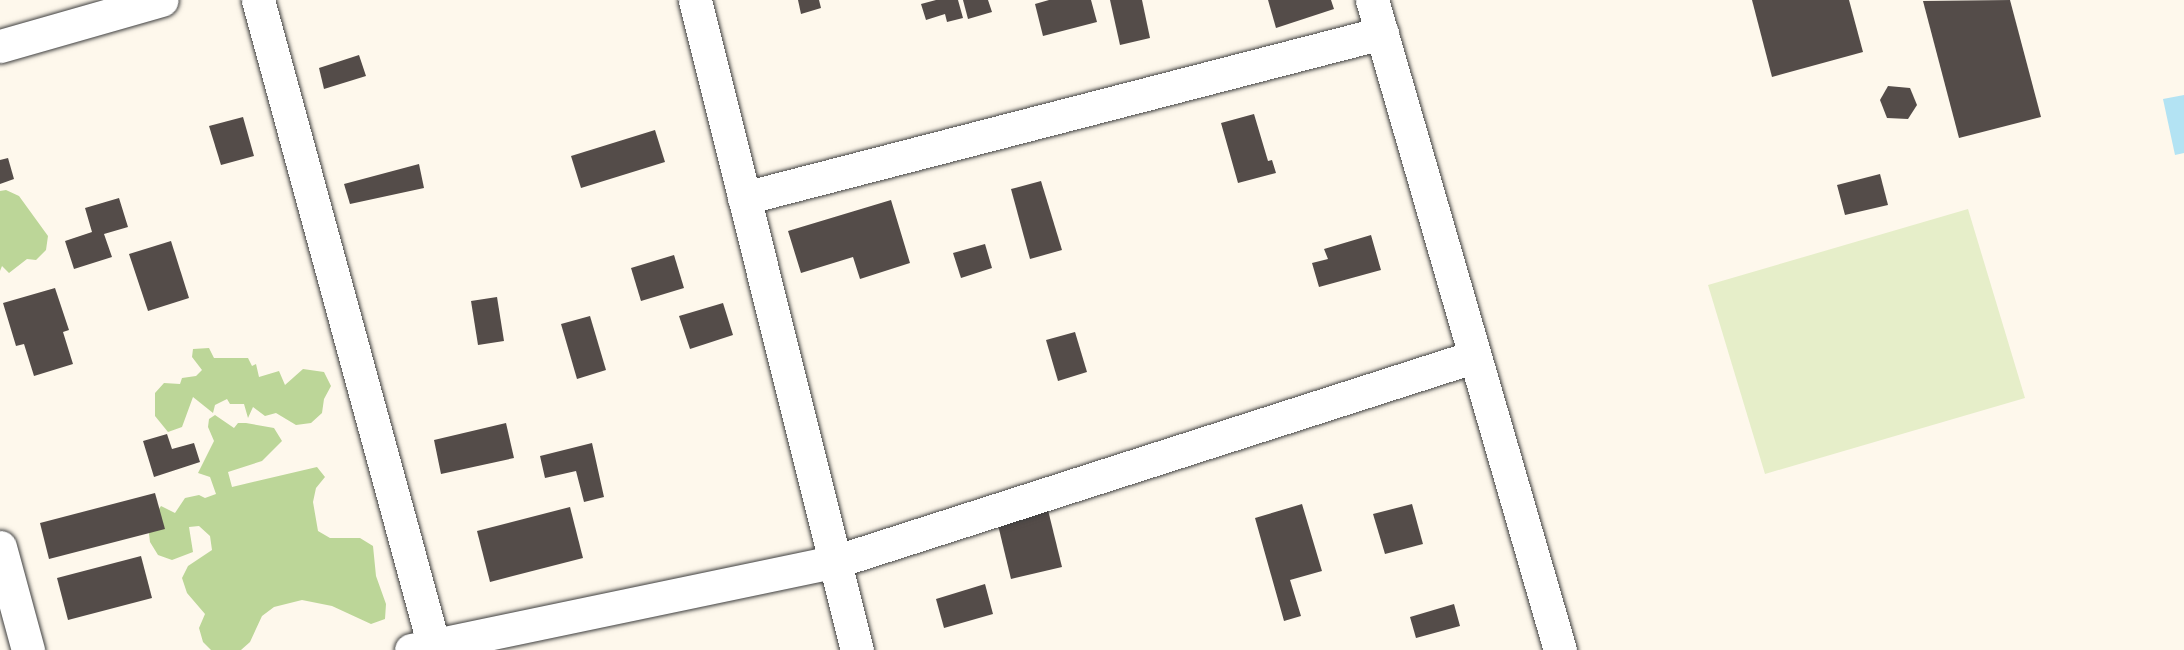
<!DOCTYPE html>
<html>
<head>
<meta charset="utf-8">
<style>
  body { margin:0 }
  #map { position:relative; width:2184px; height:650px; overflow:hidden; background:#fef8ec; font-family:"Playfair Display",serif }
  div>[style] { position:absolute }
  .forest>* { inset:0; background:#bcd698 }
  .pitch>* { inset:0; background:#e6eec9 }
  .water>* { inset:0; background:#b3e3f3 }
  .building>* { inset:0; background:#544c49 }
  .roads { filter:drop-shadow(0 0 2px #3f3f3f) drop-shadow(0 0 2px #3f3f3f) }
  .minor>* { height:33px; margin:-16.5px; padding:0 16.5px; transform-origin:16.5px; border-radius:16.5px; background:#fff }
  span { translate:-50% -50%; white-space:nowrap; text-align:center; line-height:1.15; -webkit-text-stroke:6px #fff; paint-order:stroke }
</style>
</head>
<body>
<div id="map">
  <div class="forest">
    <i style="clip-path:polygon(6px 190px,19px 196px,48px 236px,46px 250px,36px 260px,27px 259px,9px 273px,2px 266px,0 271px,0 191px)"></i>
    <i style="clip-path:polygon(209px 348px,214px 358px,248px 358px,252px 366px,256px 364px,259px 377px,279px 371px,285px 385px,303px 369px,324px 372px,331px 386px,324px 399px,322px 413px,311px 423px,296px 425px,276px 413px,265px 416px,253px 407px,248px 418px,244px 404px,230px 404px,227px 399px,215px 405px,213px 413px,193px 397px,182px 427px,168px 432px,155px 416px,155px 393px,164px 383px,180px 384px,182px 378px,196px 376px,202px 370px,192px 357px,193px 349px)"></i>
    <i style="clip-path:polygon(215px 415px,234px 428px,238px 423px,246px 423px,274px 428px,282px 441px,262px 461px,228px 472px,232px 487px,317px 467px,325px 477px,316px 488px,313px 502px,318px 531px,330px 538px,360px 538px,373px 546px,376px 576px,386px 604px,385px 619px,371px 624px,332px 606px,302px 600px,274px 607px,262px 616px,250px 642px,241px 650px,211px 650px,203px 642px,199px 628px,205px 614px,187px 593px,182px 578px,188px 566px,212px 550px,210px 536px,199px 526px,189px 527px,193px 552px,172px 560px,158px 555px,150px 542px,148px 526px,161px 506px,175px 513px,185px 498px,199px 495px,205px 498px,216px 494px,210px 477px,198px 473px,214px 441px,208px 427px,209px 419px)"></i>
  </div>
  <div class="pitch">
    <i style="clip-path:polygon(1968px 209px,2025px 398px,1765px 474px,1708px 285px)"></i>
  </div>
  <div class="water">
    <i style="clip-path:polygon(2184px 95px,2184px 153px,2175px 155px,2163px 99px)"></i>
  </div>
  <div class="building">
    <i style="clip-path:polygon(798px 0,819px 0,821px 8px,801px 14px)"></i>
    <i style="clip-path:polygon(936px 0,958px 0,963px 18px,947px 22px,945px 14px,926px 20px,921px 4px)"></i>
    <i style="clip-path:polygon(963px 0,988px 0,992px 12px,968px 19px)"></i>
    <i style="clip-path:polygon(1049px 0,1091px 0,1097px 22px,1043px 36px,1035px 4px)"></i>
    <i style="clip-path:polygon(1110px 0,1142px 0,1150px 38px,1120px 45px)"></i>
    <i style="clip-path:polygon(1268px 0,1331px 0,1334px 9px,1276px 28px)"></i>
    <i style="clip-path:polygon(1752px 0,1849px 0,1863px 52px,1772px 77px)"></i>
    <i style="clip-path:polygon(2010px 0,2041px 117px,1959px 138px,1923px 1px)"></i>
    <i style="clip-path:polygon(359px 55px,366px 76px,324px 89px,319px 68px)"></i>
    <i style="clip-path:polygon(1888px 86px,1910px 88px,1917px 105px,1908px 119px,1887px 118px,1880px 100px)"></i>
    <i style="clip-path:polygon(1254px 114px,1268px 161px,1272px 160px,1276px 173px,1238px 183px,1221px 123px)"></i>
    <i style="clip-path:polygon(243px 117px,254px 156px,221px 165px,209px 126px)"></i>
    <i style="clip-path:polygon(655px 130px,665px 162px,581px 188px,571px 156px)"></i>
    <i style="clip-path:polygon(8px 158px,14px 179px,0 184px,0 160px)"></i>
    <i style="clip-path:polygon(419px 164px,424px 188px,350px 204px,344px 184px)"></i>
    <i style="clip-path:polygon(1880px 174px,1888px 205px,1845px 215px,1837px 185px)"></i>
    <i style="clip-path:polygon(1041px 181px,1062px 250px,1030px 259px,1011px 189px)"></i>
    <i style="clip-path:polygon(119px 198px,128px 227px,104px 234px,112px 257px,74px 269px,65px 241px,92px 232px,85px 208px)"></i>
    <i style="clip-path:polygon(891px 200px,910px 263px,860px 279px,853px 257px,801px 273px,788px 231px)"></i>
    <i style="clip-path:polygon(1371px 235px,1381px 270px,1319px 287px,1312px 263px,1328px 259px,1324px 249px)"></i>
    <i style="clip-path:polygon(171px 241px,189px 298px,148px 311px,129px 254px)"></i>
    <i style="clip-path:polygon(985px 244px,992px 268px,961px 278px,953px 253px)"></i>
    <i style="clip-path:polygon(674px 255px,684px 288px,641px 301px,631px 268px)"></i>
    <i style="clip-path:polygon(55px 288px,69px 330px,63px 332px,73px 364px,34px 376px,24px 344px,16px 346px,3px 303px)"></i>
    <i style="clip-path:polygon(497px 297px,504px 341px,478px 345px,471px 301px)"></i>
    <i style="clip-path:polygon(723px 303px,733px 335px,690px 349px,679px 316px)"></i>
    <i style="clip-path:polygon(590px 316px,606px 370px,577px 379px,561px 324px)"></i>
    <i style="clip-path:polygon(1075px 332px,1087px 372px,1058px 381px,1046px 340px)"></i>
    <i style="clip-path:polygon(506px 423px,514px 458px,441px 474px,434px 440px)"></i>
    <i style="clip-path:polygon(167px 434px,172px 449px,194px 443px,200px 462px,154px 477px,143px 441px)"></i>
    <i style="clip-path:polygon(592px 443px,604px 497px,584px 502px,576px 471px,545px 478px,540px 456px)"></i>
    <i style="clip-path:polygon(155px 493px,165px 529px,49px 559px,40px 523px)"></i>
    <i style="clip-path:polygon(1302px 504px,1322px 571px,1290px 580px,1301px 616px,1284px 621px,1255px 518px)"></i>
    <i style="clip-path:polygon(1412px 504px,1423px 544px,1385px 554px,1373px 514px)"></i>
    <i style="clip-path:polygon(570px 507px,583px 558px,490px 582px,477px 531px)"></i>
    <i style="clip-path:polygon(1048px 510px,1062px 567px,1011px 579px,998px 525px)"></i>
    <i style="clip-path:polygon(141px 556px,152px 598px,68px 620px,57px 578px)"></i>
    <i style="clip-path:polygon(985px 584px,993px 614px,944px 628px,936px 599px)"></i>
    <i style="clip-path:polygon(1454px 604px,1460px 626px,1416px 638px,1410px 617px)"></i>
  </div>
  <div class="roads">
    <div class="minor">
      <i style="left:258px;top:0;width:674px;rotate:74.77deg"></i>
      <i style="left:695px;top:0;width:670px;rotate:76.01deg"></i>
      <i style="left:1372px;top:0;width:677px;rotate:73.87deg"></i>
      <i style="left:0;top:46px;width:168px;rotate:-15.9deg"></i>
      <i style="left:744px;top:198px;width:659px;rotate:-14.5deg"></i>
      <i style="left:0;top:547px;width:107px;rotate:74.8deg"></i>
      <i style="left:411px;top:650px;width:432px;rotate:-11.8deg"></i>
      <i style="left:834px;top:562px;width:671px;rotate:-17.79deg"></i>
    </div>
  </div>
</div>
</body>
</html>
